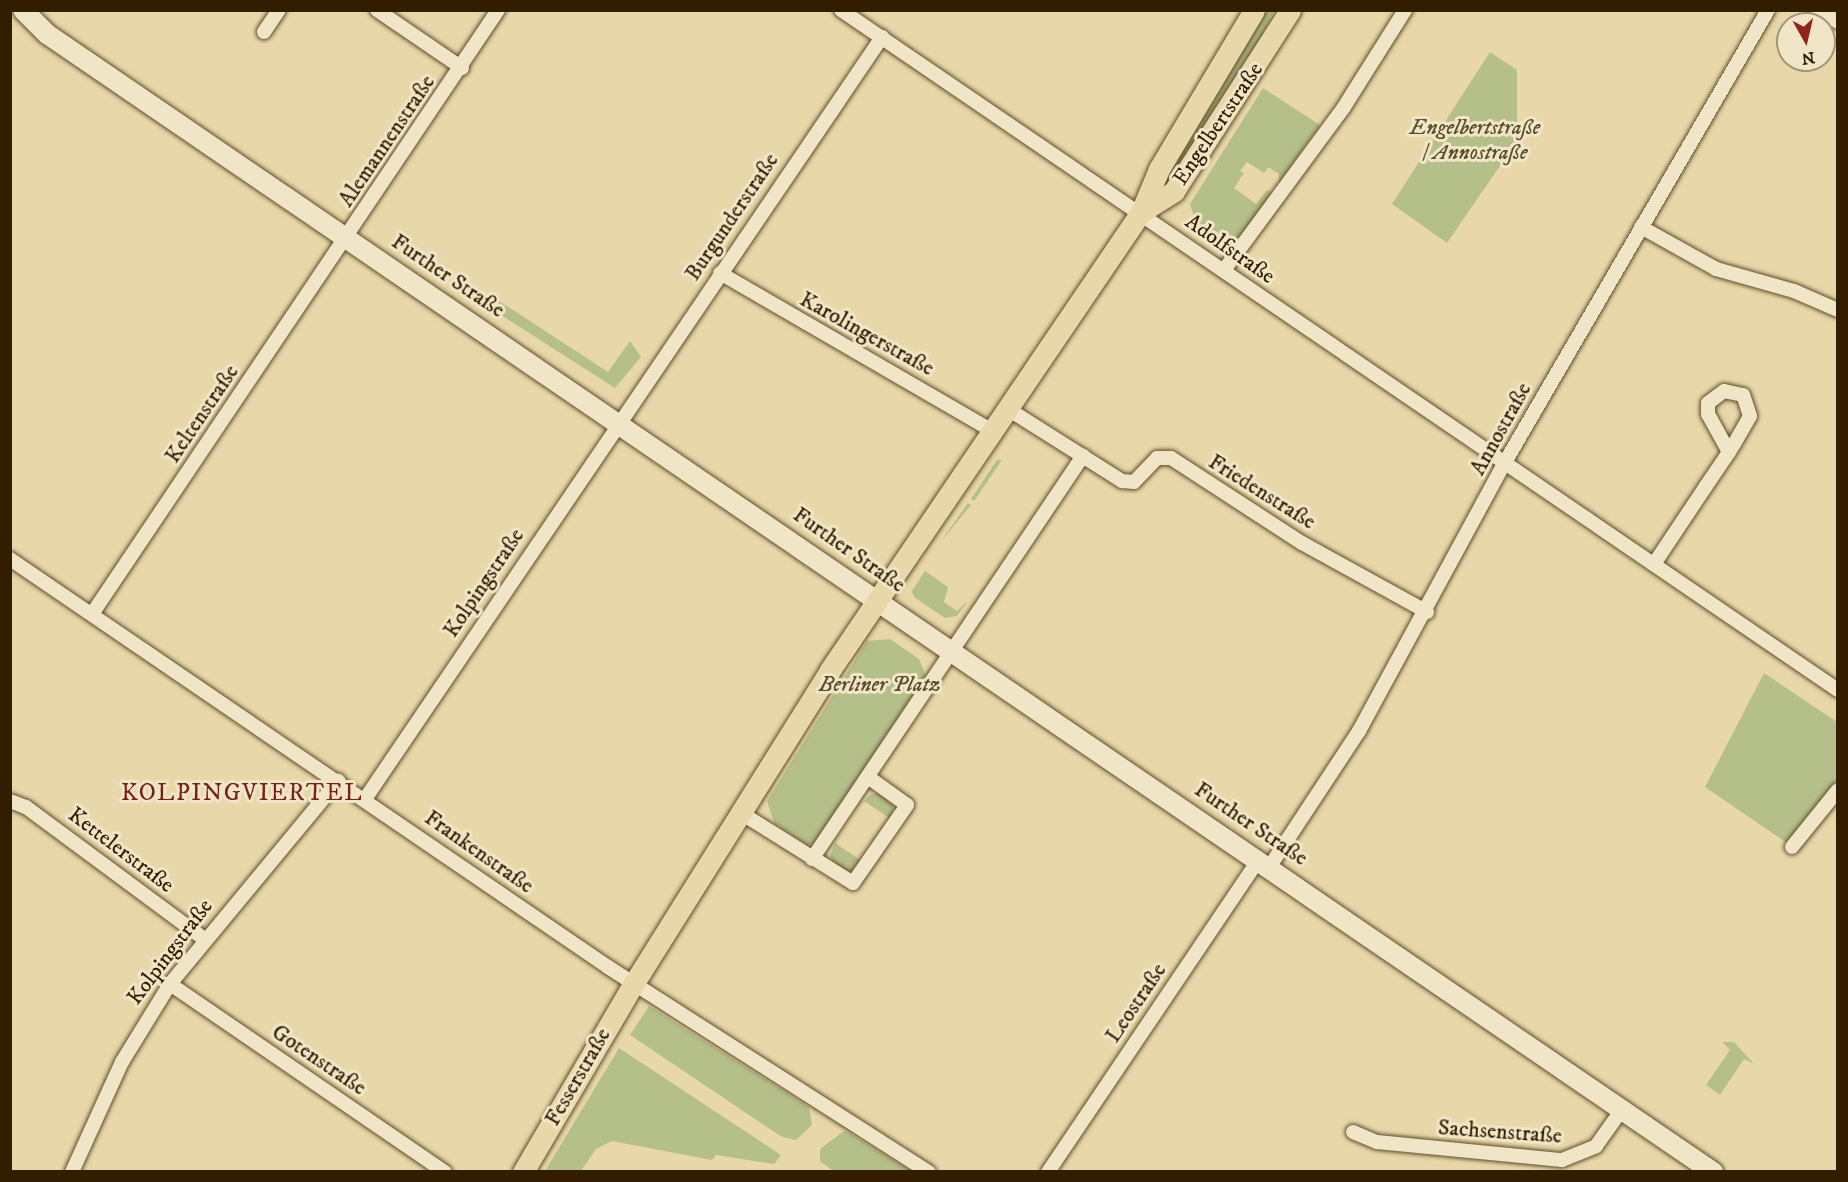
<!DOCTYPE html>
<html>
<head>
<meta charset="utf-8">
<style>
  body { margin:0 }
  #map { position:relative; width:1848px; height:1182px; overflow:hidden; background:#e8d8a9; font-family:"IM FELL DW Pica",serif }
  div>[style] { position:absolute }
  .green>* { inset:0; background:#b5bf89 }
  .roads { filter:drop-shadow(0 0 2px #604c2a) drop-shadow(0 0 2px #604c2a) }
  .minor>* { height:14px; margin:-7px; padding:0 7px; transform-origin:7px; border-radius:7px; background:#f0e6c7 }
  .secondary>* { height:20px; margin:-10px; padding:0 10px; transform-origin:10px; border-radius:10px; background:#f0e6c7 }
  .primary>* { height:21px; margin:-10.5px; padding:0 10.5px; transform-origin:10.5px; border-radius:10.5px; background:#e8d8a9 }
  span { translate:-50% -50%; white-space:nowrap; text-align:center; line-height:1.15; -webkit-text-stroke:6px #f0e6c7; paint-order:stroke }
  .street-label { font-size:22px; color:#321d00 }
  .park-label { font-size:22px; color:#594e29; font-style:italic }
  .neighbourhood-label { font-size:24px; color:#7a1f14; letter-spacing:1.5px }
  .frame { position:absolute; inset:0; border:12px solid #321d00; pointer-events:none }
  .north { position:absolute; left:1776px; top:12px; width:60px; height:60px; box-sizing:border-box; background:#f0e6c7; border:2px solid #a49677; border-radius:50%; rotate:172deg; font-size:16px; font-weight:700; line-height:24px; text-align:center; color:#321d00 }
  .north::after { content:''; display:block; margin:auto; width:21px; height:27px; background:#8f2418; clip-path:polygon(50% 0,100% 100%,50% 72%,0 100%) }
</style>
</head>
<body>
<div id="map">
  <div class="green">
    <i style="clip-path:polygon(1265px 11px,1274px 11px,1257px 45px,1171px 181px,1164px 178px)"></i>
    <i style="clip-path:polygon(1490px 52px,1517px 70px,1517px 141px,1447px 243px,1392px 204px)"></i>
    <i style="clip-path:polygon(1263px 88px,1320px 125px,1279px 183px,1279px 174px,1268px 167px,1264px 173px,1247px 162px,1240px 171px,1244px 173px,1234px 188px,1256px 204px,1267px 190px,1272px 193px,1233px 248px,1196px 222px,1190px 204px)"></i>
    <i style="clip-path:polygon(496px 299px,608px 372px,630px 341px,641px 357px,615px 388px,490px 308px)"></i>
    <i style="clip-path:polygon(997px 460px,1002px 460px,974px 501px,971px 499px)"></i>
    <i style="clip-path:polygon(968px 503px,971px 505px,939px 544px)"></i>
    <i style="clip-path:polygon(925px 571px,948px 587px,944px 602px,957px 611px,968px 601px,957px 616px,945px 618px,914px 597px,912px 591px)"></i>
    <i style="clip-path:polygon(890px 639px,919px 659px,927px 679px,815px 843px,807px 845px,774px 823px,767px 801px,867px 641px)"></i>
    <i style="clip-path:polygon(1764px 673px,1837px 722px,1837px 781px,1787px 843px,1705px 787px)"></i>
    <i style="clip-path:polygon(871px 794px,881px 794px,893px 805px,891px 819px,864px 801px)"></i>
    <i style="clip-path:polygon(835px 843px,862px 861px,857px 868px,848px 872px,834px 864px,830px 856px)"></i>
    <i style="clip-path:polygon(649px 1006px,809px 1107px,812px 1125px,796px 1140px,782px 1137px,630px 1035px)"></i>
    <i style="clip-path:polygon(1722px 1042px,1734px 1042px,1754px 1064px,1744px 1059px,1720px 1095px,1706px 1085px,1730px 1050px)"></i>
    <i style="clip-path:polygon(619px 1048px,781px 1155px,774px 1164px,716px 1155px,712px 1160px,612px 1141px,596px 1149px,581px 1171px,545px 1171px)"></i>
    <i style="clip-path:polygon(844px 1131px,849px 1133px,911px 1171px,833px 1171px,820px 1161px,820px 1149px)"></i>
  </div>
  <div class="roads">
    <div class="minor">
      <i style="left:377px;top:10px;width:103px;rotate:34.3deg"></i>
      <i style="left:841px;top:10px;width:1207px;rotate:34.3deg"></i>
      <i style="left:1818px;top:10px;width:23px;rotate:31deg"></i>
      <i style="left:264px;top:32px;width:27px;rotate:-56deg"></i>
      <i style="left:1641px;top:227px;width:86px;rotate:29.2deg"></i>
      <i style="left:1716px;top:269px;width:81px;rotate:15.8deg"></i>
      <i style="left:1794px;top:291px;width:48px;rotate:23.4deg"></i>
      <i style="left:1224px;top:270px;width:202px;rotate:-53.6deg"></i>
      <i style="left:1344px;top:107px;width:115px;rotate:-57.8deg"></i>
      <i style="left:720px;top:273px;width:315px;rotate:30.1deg"></i>
      <i style="left:1008px;top:409px;width:135px;rotate:32.3deg"></i>
      <i style="left:1122px;top:481px;width:12px;rotate:5deg"></i>
      <i style="left:1134px;top:482px;width:33px;rotate:-46deg"></i>
      <i style="left:1157px;top:458px;width:14px"></i>
      <i style="left:1171px;top:458px;width:156px;rotate:33deg"></i>
      <i style="left:1302px;top:543px;width:143px;rotate:28.9deg"></i>
      <i style="left:10px;top:559px;width:724px;rotate:34.3deg"></i>
      <i style="left:608px;top:967px;width:381px;rotate:32.6deg"></i>
      <i style="left:1654px;top:564px;width:94px;rotate:-56.3deg"></i>
      <i style="left:1706px;top:486px;width:41px;rotate:-55.9deg"></i>
      <i style="left:1729px;top:452px;width:9px;rotate:-58deg"></i>
      <i style="left:1734px;top:444px;width:32px;rotate:-60deg"></i>
      <i style="left:1750px;top:416px;width:22px;rotate:-108deg"></i>
      <i style="left:1743px;top:395px;width:19px;rotate:-168deg"></i>
      <i style="left:1724px;top:391px;width:20px;rotate:143deg"></i>
      <i style="left:1708px;top:403px;width:11px;rotate:90deg"></i>
      <i style="left:1708px;top:414px;width:43px;rotate:61.1deg"></i>
      <i style="left:92px;top:614px;width:728px;rotate:-56.09deg"></i>
      <i style="left:365px;top:799px;width:921px;rotate:-55.84deg"></i>
      <i style="left:10px;top:801px;width:17px;rotate:21deg"></i>
      <i style="left:26px;top:807px;width:220px;rotate:36.5deg"></i>
      <i style="left:741px;top:813px;width:132px;rotate:32deg"></i>
      <i style="left:853px;top:883px;width:95px;rotate:-55.3deg"></i>
      <i style="left:907px;top:805px;width:48px;rotate:-144.3deg"></i>
      <i style="left:1792px;top:847px;width:73px;rotate:-51.1deg"></i>
      <i style="left:812px;top:859px;width:486px;rotate:-56.1deg"></i>
      <i style="left:1270px;top:866px;width:162px;rotate:-56.6deg"></i>
      <i style="left:1359px;top:731px;width:304px;rotate:-61.5deg"></i>
      <i style="left:1504px;top:464px;width:525px;rotate:-59.82deg"></i>
      <i style="left:170px;top:984px;width:333px;rotate:34.4deg"></i>
      <i style="left:1353px;top:1132px;width:26px;rotate:23deg"></i>
      <i style="left:1377px;top:1142px;width:186px;rotate:5.6deg"></i>
      <i style="left:1562px;top:1160px;width:37px;rotate:-22deg"></i>
      <i style="left:1596px;top:1146px;width:47px;rotate:-54.6deg"></i>
      <i style="left:72px;top:1172px;width:121px;rotate:-65.6deg"></i>
      <i style="left:122px;top:1062px;width:92px;rotate:-58.4deg"></i>
      <i style="left:170px;top:984px;width:264px;rotate:-50.4deg"></i>
      <i style="left:1048px;top:1172px;width:377px;rotate:-56deg"></i>
    </div>
    <div class="secondary">
      <i style="left:23px;top:10px;width:34px;rotate:45deg"></i>
      <i style="left:47px;top:34px;width:2018px;rotate:34.34deg"></i>
    </div>
    <div class="primary">
      <i style="left:1141px;top:212px;width:39px;rotate:-32deg"></i>
      <i style="left:1174px;top:191px;width:215px;rotate:-57.3deg"></i>
      <i style="left:523px;top:1172px;width:219px;rotate:-59.6deg"></i>
      <i style="left:634px;top:983px;width:369px;rotate:-57.9deg"></i>
      <i style="left:830px;top:670px;width:554px;rotate:-55.82deg"></i>
      <i style="left:1141px;top:212px;width:47px;rotate:-67.3deg"></i>
      <i style="left:1159px;top:169px;width:185px;rotate:-59.1deg"></i>
    </div>
  </div>
  <div class="street-label">
    <span style="left:1218px;top:124px;rotate:-56deg">Engelbertstraße</span>
    <span style="left:387px;top:141px;rotate:-56deg">Alemannenstraße</span>
    <span style="left:732px;top:217px;rotate:-56deg">Burgunderstraße</span>
    <span style="left:1230px;top:249px;rotate:35deg">Adolfstraße</span>
    <span style="left:448px;top:276px;rotate:34deg">Further Straße</span>
    <span style="left:867px;top:334px;rotate:29deg">Karolingerstraße</span>
    <span style="left:202px;top:414px;rotate:-56deg">Keltenstraße</span>
    <span style="left:1501px;top:429px;rotate:-61deg">Annostraße</span>
    <span style="left:1262px;top:492px;rotate:32deg">Friedenstraße</span>
    <span style="left:849px;top:550px;rotate:35deg">Further Straße</span>
    <span style="left:484px;top:583px;rotate:-56deg">Kolpingstraße</span>
    <span style="left:1251px;top:824px;rotate:34deg">Further Straße</span>
    <span style="left:121px;top:850px;rotate:37deg">Kettelerstraße</span>
    <span style="left:479px;top:852px;rotate:35deg">Frankenstraße</span>
    <span style="left:170px;top:952px;rotate:-53deg">Kolpingstraße</span>
    <span style="left:1136px;top:1003px;rotate:-56deg">Leostraße</span>
    <span style="left:319px;top:1060px;rotate:34deg">Gotenstraße</span>
    <span style="left:578px;top:1077px;rotate:-60deg">Fesserstraße</span>
    <span style="left:1500px;top:1132px;rotate:4deg">Sachsenstraße</span>
  </div>
  <div class="park-label">
    <span style="left:1475px;top:140px">Engelbertstraße<br>/ Annostraße</span>
    <span style="left:880px;top:685px">Berliner Platz</span>
  </div>
  <div class="neighbourhood-label">
    <span style="left:242px;top:794px">KOLPINGVIERTEL</span>
  </div>
  <div class="frame"></div>
  <div class="north">N</div>
</div>
</body>
</html>
